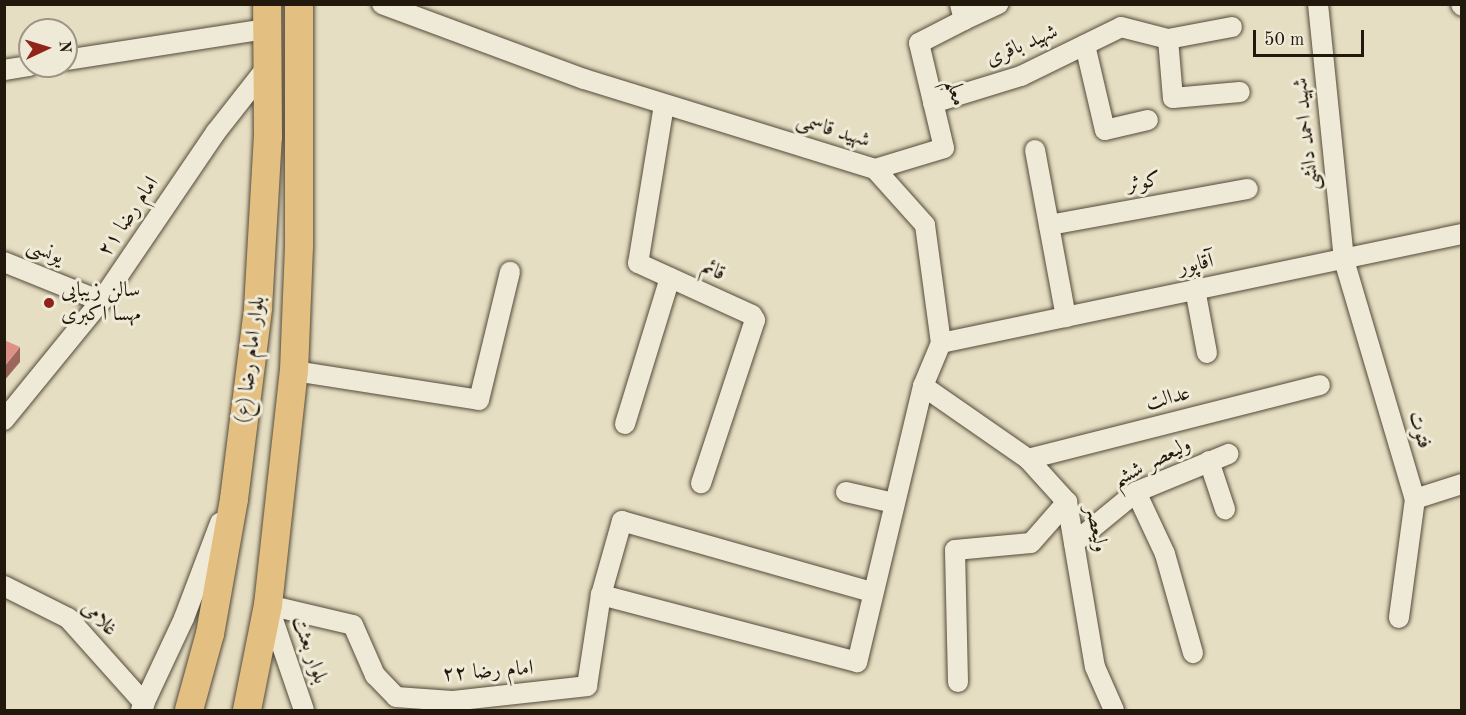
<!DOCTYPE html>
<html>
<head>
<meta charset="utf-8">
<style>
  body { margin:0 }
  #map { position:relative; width:1466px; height:715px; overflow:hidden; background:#e6dec2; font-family:"Old Standard TT",Amiri,serif }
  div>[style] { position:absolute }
  .roads { filter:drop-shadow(0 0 2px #544a3a) drop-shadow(0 0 2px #544a3a) }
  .minor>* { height:20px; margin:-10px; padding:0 10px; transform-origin:10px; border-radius:10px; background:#efead7 }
  .highway>* { height:28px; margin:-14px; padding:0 14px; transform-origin:14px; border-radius:14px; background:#e3bf81 }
  .shaded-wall>* { inset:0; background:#9b665e }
  .building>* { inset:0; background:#de9287 }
  .dots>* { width:16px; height:16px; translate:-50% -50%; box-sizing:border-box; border:3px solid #efead7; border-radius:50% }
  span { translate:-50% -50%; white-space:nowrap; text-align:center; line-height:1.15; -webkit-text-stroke:6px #efead7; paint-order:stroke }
  .street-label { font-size:21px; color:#23180c }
  .poi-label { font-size:21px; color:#23180c }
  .left { translate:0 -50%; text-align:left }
  .frame { position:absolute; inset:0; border:6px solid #23180c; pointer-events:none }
  .north { position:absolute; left:18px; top:18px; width:60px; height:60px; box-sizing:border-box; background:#efead7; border:2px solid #9d9686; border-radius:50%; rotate:86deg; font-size:16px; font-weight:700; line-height:24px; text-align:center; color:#23180c }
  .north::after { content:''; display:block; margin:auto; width:21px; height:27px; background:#8f2418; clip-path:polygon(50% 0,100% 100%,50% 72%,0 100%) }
  .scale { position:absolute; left:1253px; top:30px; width:111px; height:27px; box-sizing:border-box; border:3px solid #23180c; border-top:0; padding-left:8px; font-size:18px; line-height:21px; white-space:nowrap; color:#23180c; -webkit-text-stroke:4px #efead7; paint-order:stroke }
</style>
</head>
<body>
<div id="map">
  <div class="roads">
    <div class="minor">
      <i style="left:382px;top:4px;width:215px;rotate:20.4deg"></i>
      <i style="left:584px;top:79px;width:305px;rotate:17.2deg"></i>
      <i style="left:875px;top:169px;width:75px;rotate:48.2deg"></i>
      <i style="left:925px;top:225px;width:119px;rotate:82.3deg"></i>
      <i style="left:941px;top:343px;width:47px;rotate:112.7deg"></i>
      <i style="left:923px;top:386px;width:284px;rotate:103.4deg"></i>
      <i style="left:857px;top:662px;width:265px;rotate:-165.3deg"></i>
      <i style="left:1318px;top:4px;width:257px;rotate:84.2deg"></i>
      <i style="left:1344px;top:260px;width:249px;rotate:73.5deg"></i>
      <i style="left:1415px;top:499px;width:120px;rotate:97.7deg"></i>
      <i style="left:1461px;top:4px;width:2px;rotate:63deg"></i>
      <i style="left:964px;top:20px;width:38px;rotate:-25deg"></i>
      <i style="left:1168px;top:39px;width:59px;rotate:85.2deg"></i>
      <i style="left:1173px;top:98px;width:67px;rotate:-5.1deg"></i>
      <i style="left:1085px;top:45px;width:87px;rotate:76.8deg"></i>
      <i style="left:1105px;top:130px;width:44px;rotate:-13.1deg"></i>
      <i style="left:66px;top:60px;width:203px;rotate:-8.8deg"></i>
      <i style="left:4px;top:70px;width:26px;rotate:-9deg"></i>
      <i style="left:933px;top:103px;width:92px;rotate:-17.1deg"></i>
      <i style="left:1021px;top:76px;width:111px;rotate:-26.1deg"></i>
      <i style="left:1121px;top:27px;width:49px;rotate:14.3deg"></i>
      <i style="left:1168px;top:39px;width:65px;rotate:-10.6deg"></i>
      <i style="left:664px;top:105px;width:160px;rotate:99.3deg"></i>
      <i style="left:638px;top:263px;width:125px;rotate:24.5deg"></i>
      <i style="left:752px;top:315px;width:6px;rotate:59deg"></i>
      <i style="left:755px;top:320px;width:172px;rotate:108.3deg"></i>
      <i style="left:1035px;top:150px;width:170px;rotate:79.5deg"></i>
      <i style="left:875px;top:169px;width:72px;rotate:-16.9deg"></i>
      <i style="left:944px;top:148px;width:108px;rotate:-103.4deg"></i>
      <i style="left:919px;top:43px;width:51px;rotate:-27.1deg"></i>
      <i style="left:964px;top:20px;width:16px;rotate:-104deg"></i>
      <i style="left:1049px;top:225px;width:202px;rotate:-10.3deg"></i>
      <i style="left:4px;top:262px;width:105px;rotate:21.9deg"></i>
      <i style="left:1195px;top:289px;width:65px;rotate:79.4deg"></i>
      <i style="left:941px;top:343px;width:532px;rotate:-11.82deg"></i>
      <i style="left:294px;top:371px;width:187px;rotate:8.9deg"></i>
      <i style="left:479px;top:400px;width:132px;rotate:-76.4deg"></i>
      <i style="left:923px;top:386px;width:128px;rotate:34.8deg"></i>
      <i style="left:1028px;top:459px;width:58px;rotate:47.8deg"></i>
      <i style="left:1067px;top:502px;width:167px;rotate:80.4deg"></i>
      <i style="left:1095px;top:667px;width:47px;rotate:66.2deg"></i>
      <i style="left:4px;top:420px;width:154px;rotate:-50.8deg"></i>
      <i style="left:101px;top:301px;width:204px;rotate:-55.8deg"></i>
      <i style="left:216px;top:132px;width:83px;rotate:-51.9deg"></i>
      <i style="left:625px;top:424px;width:153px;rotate:-72.9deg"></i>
      <i style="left:1028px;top:459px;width:301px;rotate:-14.2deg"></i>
      <i style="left:1209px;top:461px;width:51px;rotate:71.6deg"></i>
      <i style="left:846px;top:492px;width:49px;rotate:12.9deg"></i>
      <i style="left:1136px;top:492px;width:68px;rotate:64.9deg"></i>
      <i style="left:1165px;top:554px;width:103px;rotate:74.2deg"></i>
      <i style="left:1415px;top:499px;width:49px;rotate:-17.7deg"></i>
      <i style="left:1074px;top:543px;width:80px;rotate:-39.4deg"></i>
      <i style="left:1136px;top:492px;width:100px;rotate:-22.4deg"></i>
      <i style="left:4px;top:586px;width:72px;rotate:26.6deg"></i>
      <i style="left:68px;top:618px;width:115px;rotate:48.2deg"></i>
      <i style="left:268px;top:605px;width:87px;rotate:13.2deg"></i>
      <i style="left:353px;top:625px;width:55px;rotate:66.3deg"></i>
      <i style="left:375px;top:675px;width:30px;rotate:46deg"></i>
      <i style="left:396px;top:697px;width:56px;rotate:4.1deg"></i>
      <i style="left:452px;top:701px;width:136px;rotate:-6.3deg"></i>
      <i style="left:587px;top:686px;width:92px;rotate:-81.3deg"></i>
      <i style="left:601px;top:595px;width:77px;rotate:-74.2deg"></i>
      <i style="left:622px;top:521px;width:260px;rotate:15.9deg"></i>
      <i style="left:268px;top:605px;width:111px;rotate:71.1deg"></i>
      <i style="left:958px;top:682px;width:132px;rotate:-91.3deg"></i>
      <i style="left:955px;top:550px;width:76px;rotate:-5.3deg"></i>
      <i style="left:1031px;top:543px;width:55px;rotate:-48.7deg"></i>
      <i style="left:141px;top:710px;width:102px;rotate:-64.9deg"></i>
      <i style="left:184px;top:618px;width:102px;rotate:-69.2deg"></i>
    </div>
    <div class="highway">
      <i style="left:189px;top:710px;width:79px;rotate:-74.6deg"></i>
      <i style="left:210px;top:634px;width:137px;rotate:-79.9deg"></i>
      <i style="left:234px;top:499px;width:193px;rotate:-82.8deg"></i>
      <i style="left:258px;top:308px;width:171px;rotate:-86.7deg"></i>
      <i style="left:268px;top:137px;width:133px;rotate:-90.4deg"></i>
      <i style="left:247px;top:710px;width:107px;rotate:-78.7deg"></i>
      <i style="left:268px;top:605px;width:235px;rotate:-83.7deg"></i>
      <i style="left:294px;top:371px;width:127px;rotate:-87.7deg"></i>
      <i style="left:299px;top:244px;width:240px;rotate:-90deg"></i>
    </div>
  </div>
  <div class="shaded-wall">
    <i style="clip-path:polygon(20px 347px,20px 362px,4px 381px,4px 367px)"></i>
  </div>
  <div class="building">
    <i style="clip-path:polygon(4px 340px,20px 347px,4px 367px)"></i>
  </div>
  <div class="dots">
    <i style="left:49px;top:303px;background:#8f2418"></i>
  </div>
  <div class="street-label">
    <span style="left:1022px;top:46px;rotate:-23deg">شهید باقری</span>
    <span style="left:955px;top:93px;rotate:76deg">معلم</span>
    <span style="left:833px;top:131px;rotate:17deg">شهید قاسمی</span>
    <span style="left:1307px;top:134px;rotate:-96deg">شهید احمد دانشی</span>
    <span style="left:1144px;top:183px;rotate:-10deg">کوثر</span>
    <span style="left:129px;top:217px;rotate:-56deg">امام رضا ۲۱</span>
    <span style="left:45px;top:252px;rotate:22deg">یونسی</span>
    <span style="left:1196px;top:265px;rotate:-12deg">آقاپور</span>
    <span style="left:713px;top:271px;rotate:24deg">قائم</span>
    <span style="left:251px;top:360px;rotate:-83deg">بلوار امام رضا (ع)</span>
    <span style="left:1168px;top:399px;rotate:-14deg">عدالت</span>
    <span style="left:1419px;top:430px;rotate:73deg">فتوت</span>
    <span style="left:1152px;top:463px;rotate:-27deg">ولیعصر ششم</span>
    <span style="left:1096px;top:529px;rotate:79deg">ولیعصر</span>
    <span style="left:99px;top:619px;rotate:45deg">غلامی</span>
    <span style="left:309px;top:650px;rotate:71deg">بلوار بعثت</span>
    <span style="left:488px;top:672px;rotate:-4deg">امام رضا ۲۲</span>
  </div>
  <div class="poi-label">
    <span class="left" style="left:61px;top:303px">سالن زیبایی<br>مهسا اکبری</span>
  </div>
  <div class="frame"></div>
  <div class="north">N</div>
  <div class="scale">50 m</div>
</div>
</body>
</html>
